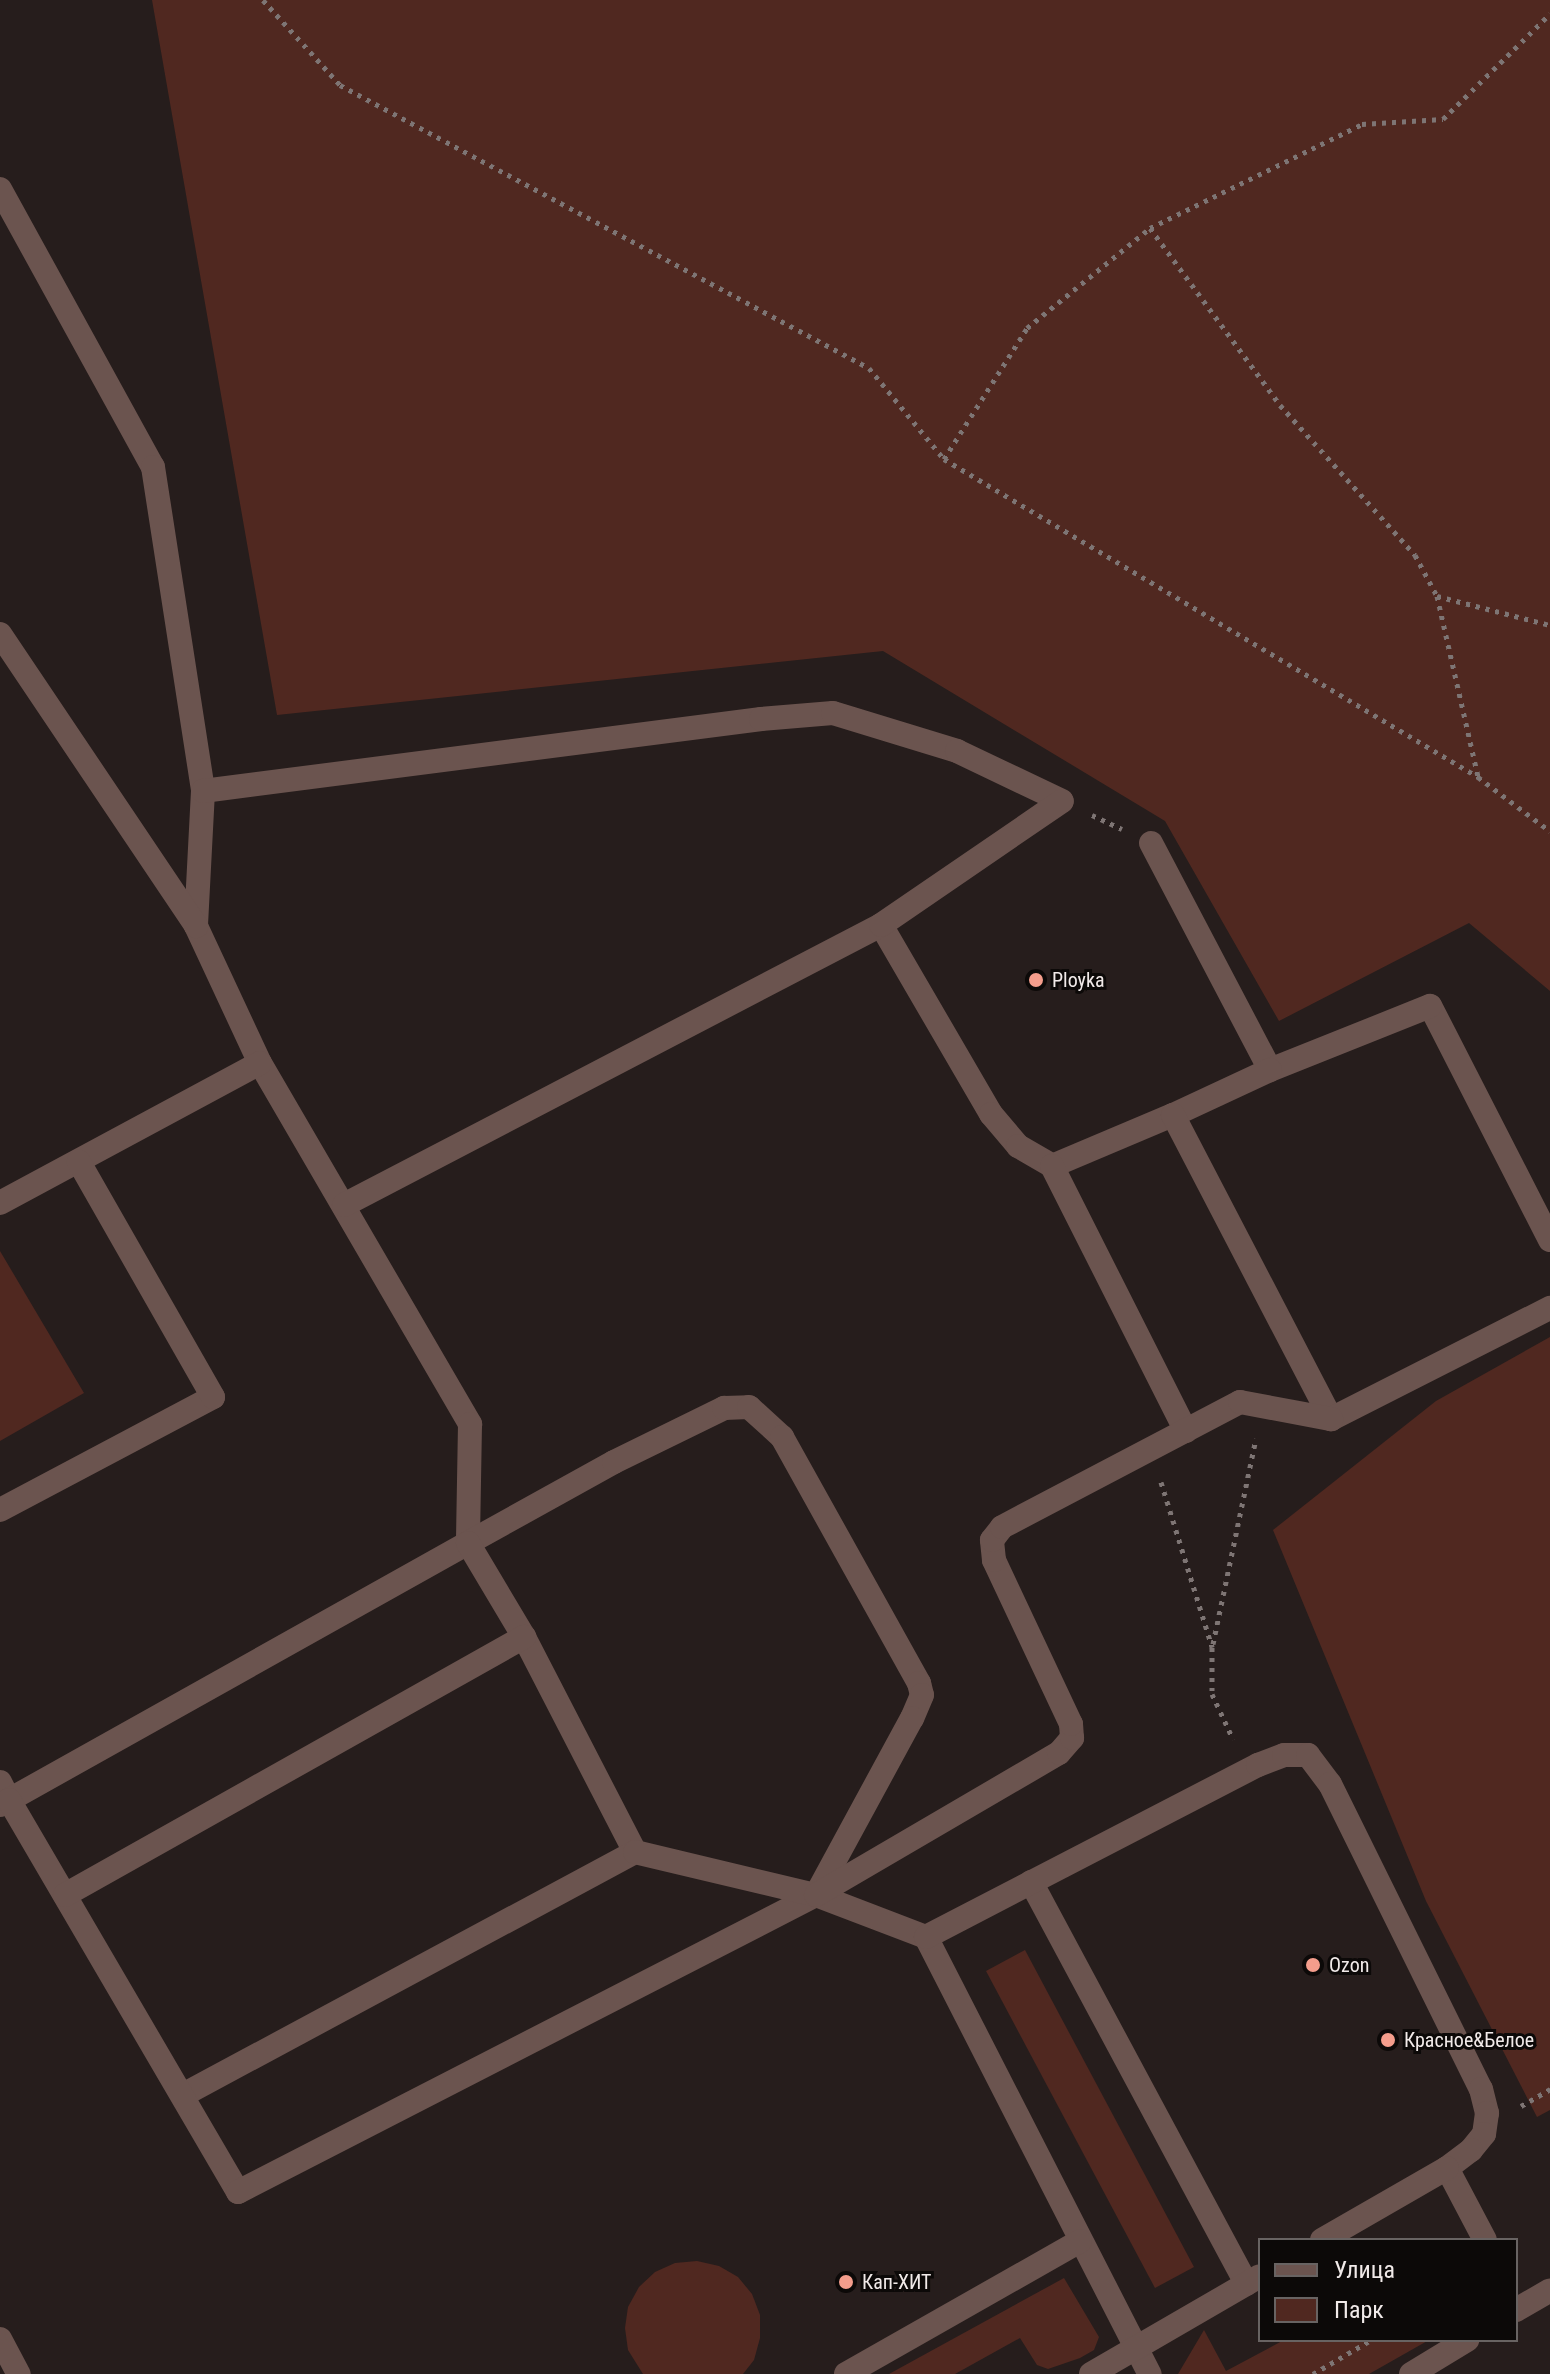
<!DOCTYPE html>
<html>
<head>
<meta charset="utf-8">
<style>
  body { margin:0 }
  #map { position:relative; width:1550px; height:2374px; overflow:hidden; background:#261d1c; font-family:"Roboto Condensed",sans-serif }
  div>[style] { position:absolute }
  .green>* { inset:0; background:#502820 }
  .path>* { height:5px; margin-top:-2.5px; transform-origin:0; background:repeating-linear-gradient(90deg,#7e7574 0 4px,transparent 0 10px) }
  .minor>* { height:24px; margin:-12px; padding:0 12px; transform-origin:12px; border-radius:12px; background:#6b544f }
  .dots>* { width:22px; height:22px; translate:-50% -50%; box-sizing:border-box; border:4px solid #0c0908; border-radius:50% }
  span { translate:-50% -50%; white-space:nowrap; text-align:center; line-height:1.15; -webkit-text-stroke:6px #0c0908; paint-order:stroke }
  .poi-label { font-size:20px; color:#f1eae9 }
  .left { translate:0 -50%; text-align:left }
  .legend { position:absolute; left:1258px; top:2238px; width:260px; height:104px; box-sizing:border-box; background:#0c0908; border:2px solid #686362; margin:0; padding:10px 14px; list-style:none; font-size:24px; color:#f1eae9 }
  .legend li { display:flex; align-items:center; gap:16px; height:40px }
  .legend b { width:40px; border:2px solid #686362 }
</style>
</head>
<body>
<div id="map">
  <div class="green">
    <i style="clip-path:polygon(152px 0,1550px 0,1550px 991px,1469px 923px,1279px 1021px,1165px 821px,883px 651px,277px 715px)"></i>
    <i style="clip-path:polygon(0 1251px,84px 1393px,0 1441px)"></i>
    <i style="clip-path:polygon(1550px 1337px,1550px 2110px,1537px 2117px,1426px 1901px,1273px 1530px,1436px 1401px)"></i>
    <i style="clip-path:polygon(1025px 1950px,1194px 2267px,1155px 2288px,986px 1971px)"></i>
    <i style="clip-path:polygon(697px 2261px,719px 2266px,738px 2277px,752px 2294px,760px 2315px,760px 2338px,754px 2360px,743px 2374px,643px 2374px,628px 2350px,625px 2328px,628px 2307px,639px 2287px,655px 2272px,675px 2263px)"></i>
    <i style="clip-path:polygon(1064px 2278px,1099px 2337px,1094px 2350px,1080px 2358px,1048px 2369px,1037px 2365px,1020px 2338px,955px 2374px,889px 2374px)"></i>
    <i style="clip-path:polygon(1204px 2330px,1226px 2371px,1284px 2340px,1429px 2340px,1369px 2374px,1178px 2374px)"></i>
  </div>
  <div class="path">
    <i style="left:263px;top:0;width:115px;rotate:47.8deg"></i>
    <i style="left:340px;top:85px;width:600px;rotate:28.15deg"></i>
    <i style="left:869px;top:368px;width:118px;rotate:50.5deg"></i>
    <i style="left:944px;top:459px;width:622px;rotate:30.77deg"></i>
    <i style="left:1478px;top:777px;width:90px;rotate:36.9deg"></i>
    <i style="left:1150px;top:228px;width:220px;rotate:53.7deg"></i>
    <i style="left:1280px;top:405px;width:202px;rotate:48deg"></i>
    <i style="left:1415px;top:555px;width:47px;rotate:61.8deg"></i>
    <i style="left:1437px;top:596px;width:185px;rotate:77.2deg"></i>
    <i style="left:944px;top:459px;width:155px;rotate:-57.6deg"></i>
    <i style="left:1027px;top:328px;width:159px;rotate:-39.1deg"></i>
    <i style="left:1150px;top:228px;width:236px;rotate:-26.1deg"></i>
    <i style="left:1362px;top:124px;width:81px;rotate:-3.5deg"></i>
    <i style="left:1443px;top:119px;width:150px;rotate:-44.5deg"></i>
    <i style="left:1437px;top:596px;width:117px;rotate:14.4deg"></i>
    <i style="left:1092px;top:815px;width:33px;rotate:25deg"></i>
    <i style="left:1161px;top:1482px;width:173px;rotate:72.8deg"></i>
    <i style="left:1212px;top:1647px;width:47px;rotate:90deg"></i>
    <i style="left:1212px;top:1694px;width:50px;rotate:65deg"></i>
    <i style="left:1213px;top:1644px;width:210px;rotate:-78.2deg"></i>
    <i style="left:1521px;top:2106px;width:34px;rotate:-30deg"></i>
    <i style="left:1313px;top:2374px;width:67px;rotate:-30.4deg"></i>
  </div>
  <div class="minor">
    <i style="left:0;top:189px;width:317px;rotate:61.2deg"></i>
    <i style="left:153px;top:467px;width:328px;rotate:81.2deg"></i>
    <i style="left:203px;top:791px;width:135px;rotate:93deg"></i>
    <i style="left:196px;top:926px;width:151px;rotate:65deg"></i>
    <i style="left:260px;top:1063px;width:418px;rotate:59.8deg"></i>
    <i style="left:470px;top:1424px;width:119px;rotate:91deg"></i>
    <i style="left:468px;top:1543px;width:167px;rotate:-29deg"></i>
    <i style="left:614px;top:1462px;width:123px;rotate:-26.1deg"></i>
    <i style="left:724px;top:1408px;width:25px;rotate:-2deg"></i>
    <i style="left:749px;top:1407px;width:45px;rotate:42.3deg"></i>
    <i style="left:782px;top:1437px;width:282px;rotate:60.9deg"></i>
    <i style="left:919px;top:1683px;width:12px;rotate:76deg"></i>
    <i style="left:922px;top:1695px;width:25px;rotate:113deg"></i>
    <i style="left:912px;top:1718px;width:201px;rotate:118.5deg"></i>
    <i style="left:0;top:634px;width:352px;rotate:56.1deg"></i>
    <i style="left:203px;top:791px;width:563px;rotate:-7.35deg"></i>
    <i style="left:761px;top:719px;width:72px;rotate:-4.8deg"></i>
    <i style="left:833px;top:713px;width:130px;rotate:17deg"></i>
    <i style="left:957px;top:751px;width:116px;rotate:25.5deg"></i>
    <i style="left:1151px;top:843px;width:256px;rotate:62.3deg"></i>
    <i style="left:881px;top:925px;width:219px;rotate:59.8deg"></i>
    <i style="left:991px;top:1114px;width:42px;rotate:49.8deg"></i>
    <i style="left:1018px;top:1146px;width:39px;rotate:30deg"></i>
    <i style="left:1052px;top:1166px;width:131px;rotate:-22.9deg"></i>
    <i style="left:1052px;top:1166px;width:297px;rotate:63.2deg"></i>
    <i style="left:0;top:1203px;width:295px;rotate:-28.3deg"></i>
    <i style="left:344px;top:1205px;width:606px;rotate:-27.54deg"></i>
    <i style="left:881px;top:925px;width:219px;rotate:-34.4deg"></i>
    <i style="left:1550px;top:1240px;width:263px;rotate:-117.1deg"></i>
    <i style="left:1430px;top:1006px;width:172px;rotate:158.2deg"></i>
    <i style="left:1270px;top:1070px;width:107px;rotate:155.1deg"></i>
    <i style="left:1173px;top:1115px;width:343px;rotate:62.5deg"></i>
    <i style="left:1331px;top:1419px;width:246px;rotate:-26.9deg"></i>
    <i style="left:0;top:1510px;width:241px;rotate:-27.9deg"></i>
    <i style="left:213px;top:1397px;width:271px;rotate:-119.7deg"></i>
    <i style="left:0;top:1782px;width:20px;rotate:63deg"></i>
    <i style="left:9px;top:1800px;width:526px;rotate:-29.25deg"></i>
    <i style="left:468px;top:1543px;width:109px;rotate:59.2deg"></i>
    <i style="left:524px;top:1637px;width:242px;rotate:62.7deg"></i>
    <i style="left:635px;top:1852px;width:513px;rotate:151.74deg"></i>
    <i style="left:0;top:1805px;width:10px;rotate:-29deg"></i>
    <i style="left:9px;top:1800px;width:454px;rotate:59.7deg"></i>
    <i style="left:238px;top:2192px;width:650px;rotate:-27.2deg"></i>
    <i style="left:816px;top:1895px;width:118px;rotate:20.9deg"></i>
    <i style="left:926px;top:1937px;width:491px;rotate:62.9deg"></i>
    <i style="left:635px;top:1852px;width:186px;rotate:13.4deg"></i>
    <i style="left:816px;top:1895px;width:281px;rotate:-30.3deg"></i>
    <i style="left:1059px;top:1753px;width:20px;rotate:-49deg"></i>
    <i style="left:1072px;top:1738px;width:14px;rotate:-94deg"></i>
    <i style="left:1071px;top:1724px;width:181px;rotate:-115.2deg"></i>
    <i style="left:994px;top:1560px;width:20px;rotate:-96deg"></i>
    <i style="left:992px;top:1540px;width:16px;rotate:-52deg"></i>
    <i style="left:1002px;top:1527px;width:269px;rotate:-27.7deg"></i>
    <i style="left:1240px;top:1402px;width:93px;rotate:10.6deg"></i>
    <i style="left:1031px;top:1882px;width:456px;rotate:61.8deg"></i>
    <i style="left:65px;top:1895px;width:527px;rotate:-29.34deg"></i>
    <i style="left:926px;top:1937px;width:374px;rotate:-27.4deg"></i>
    <i style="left:1258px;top:1765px;width:28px;rotate:-21deg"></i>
    <i style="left:1284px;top:1755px;width:24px"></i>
    <i style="left:1308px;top:1755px;width:36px;rotate:53deg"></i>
    <i style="left:1330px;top:1784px;width:340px;rotate:63.7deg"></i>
    <i style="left:1481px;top:2089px;width:25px;rotate:76deg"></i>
    <i style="left:1487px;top:2113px;width:21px;rotate:98deg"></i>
    <i style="left:1484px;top:2134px;width:21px;rotate:129deg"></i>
    <i style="left:1471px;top:2150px;width:30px;rotate:143deg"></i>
    <i style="left:1447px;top:2168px;width:81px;rotate:62.2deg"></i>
    <i style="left:1322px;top:2240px;width:144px;rotate:-29.9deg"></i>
    <i style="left:1516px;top:2310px;width:39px;rotate:-30deg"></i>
    <i style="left:0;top:2339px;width:40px;rotate:62deg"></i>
    <i style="left:846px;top:2374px;width:269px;rotate:-29.6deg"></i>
    <i style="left:1091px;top:2374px;width:195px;rotate:-30.1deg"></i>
    <i style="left:1411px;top:2374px;width:66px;rotate:-31.3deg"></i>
  </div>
  <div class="dots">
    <i style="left:1036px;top:980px;background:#f49d8c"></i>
    <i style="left:1313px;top:1965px;background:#f49d8c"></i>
    <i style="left:1388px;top:2040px;background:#f49d8c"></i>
    <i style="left:846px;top:2282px;background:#f49d8c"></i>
  </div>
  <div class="poi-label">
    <span class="left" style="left:1052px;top:980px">Ployka</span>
    <span class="left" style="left:1329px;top:1965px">Ozon</span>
    <span class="left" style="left:1404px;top:2040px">Красное&amp;Белое</span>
    <span class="left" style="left:862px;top:2282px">Кап-ХИТ</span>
  </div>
  <ul class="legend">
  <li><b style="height:10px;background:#6b544f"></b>Улица</li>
  <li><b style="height:22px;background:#502820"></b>Парк</li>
  </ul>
</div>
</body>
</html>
